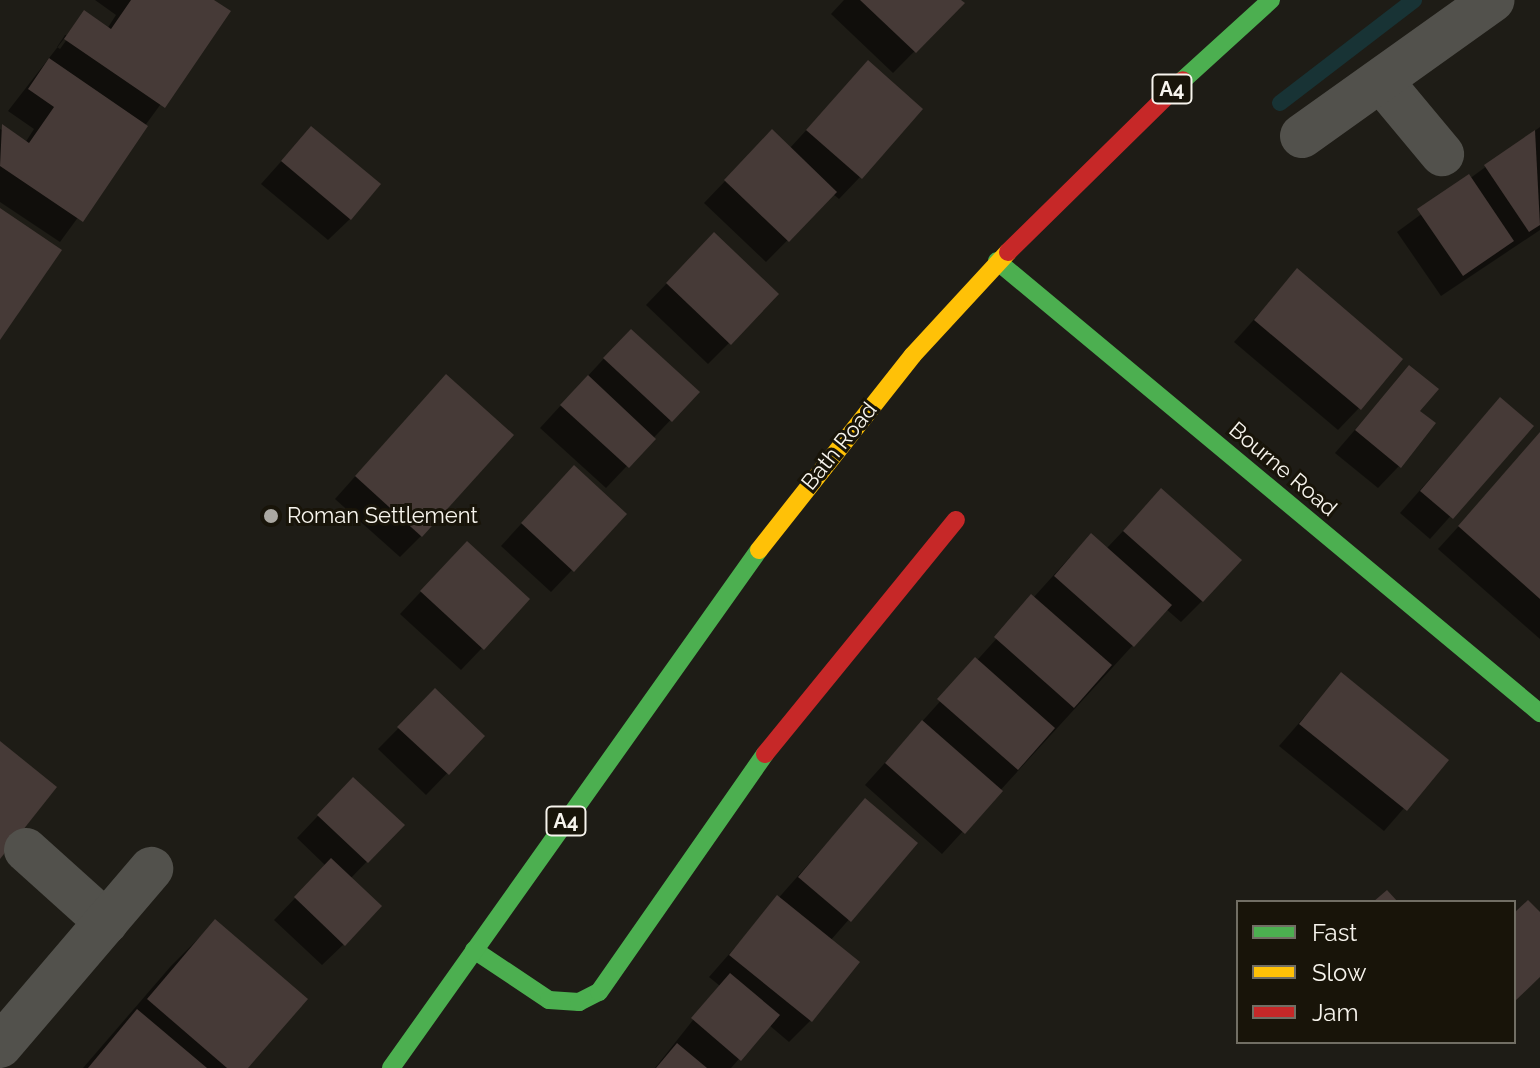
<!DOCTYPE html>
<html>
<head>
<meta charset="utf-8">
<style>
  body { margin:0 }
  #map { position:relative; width:1540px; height:1068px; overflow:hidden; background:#1e1c16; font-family:Raleway,sans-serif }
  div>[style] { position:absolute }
  .shadow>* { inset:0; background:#0007 }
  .stream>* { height:16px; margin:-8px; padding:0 8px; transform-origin:8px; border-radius:8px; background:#183335 }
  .building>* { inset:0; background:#463a37 }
  .street>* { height:44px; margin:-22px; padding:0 22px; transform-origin:22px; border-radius:22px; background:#52514c }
  .fast>* { height:18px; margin:-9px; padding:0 9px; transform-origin:9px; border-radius:9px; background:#4caf50 }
  .slow>* { height:18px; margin:-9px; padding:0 9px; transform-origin:9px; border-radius:9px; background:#ffc107 }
  .jam>* { height:18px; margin:-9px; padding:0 9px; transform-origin:9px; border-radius:9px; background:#c62828 }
  .dots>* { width:22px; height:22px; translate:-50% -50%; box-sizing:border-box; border:4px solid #181409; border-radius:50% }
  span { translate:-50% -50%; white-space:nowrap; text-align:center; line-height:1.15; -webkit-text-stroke:6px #181409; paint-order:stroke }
  .shield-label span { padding:2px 6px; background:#181409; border:2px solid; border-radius:6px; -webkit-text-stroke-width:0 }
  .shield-label { font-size:20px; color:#f7f4ed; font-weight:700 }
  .street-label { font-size:22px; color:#f7f4ed }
  .poi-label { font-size:22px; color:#f7f4ed }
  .left { translate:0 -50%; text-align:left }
  .legend { position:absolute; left:1236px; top:900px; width:280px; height:144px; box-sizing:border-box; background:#181409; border:2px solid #716e64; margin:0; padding:10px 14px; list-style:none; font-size:24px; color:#f7f4ed }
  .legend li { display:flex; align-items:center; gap:16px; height:40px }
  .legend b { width:40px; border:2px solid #716e64 }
</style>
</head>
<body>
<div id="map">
  <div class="shadow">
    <i style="clip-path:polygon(evenodd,95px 0,210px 0,228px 12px,60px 242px,0 202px,0 129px,25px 143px,34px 129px,8px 111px,84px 13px,107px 29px,116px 15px,95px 0,65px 35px,70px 35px,60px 49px,57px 47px,65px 35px)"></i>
    <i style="clip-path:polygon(844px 0,959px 0,962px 3px,893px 73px,831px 14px)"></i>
    <i style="clip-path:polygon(868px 63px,860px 177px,839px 199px,833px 194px,766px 262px,704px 203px,751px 154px,789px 149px)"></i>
    <i style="clip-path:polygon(1540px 127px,1540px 230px,1441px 296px,1397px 232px)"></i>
    <i style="clip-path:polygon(311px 128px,350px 219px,328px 240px,261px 184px)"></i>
    <i style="clip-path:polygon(693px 256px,729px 343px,708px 364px,646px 305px)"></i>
    <i style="clip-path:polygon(1297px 271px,1359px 408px,1338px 430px,1234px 342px)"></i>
    <i style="clip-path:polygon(609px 353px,697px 392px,606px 488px,540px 428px)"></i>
    <i style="clip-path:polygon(1409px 367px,1418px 412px,1399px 466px,1378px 488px,1335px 453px)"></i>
    <i style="clip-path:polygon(425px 398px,421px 536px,400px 557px,335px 499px)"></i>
    <i style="clip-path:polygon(1500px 399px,1531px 426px,1430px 539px,1400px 513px)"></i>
    <i style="clip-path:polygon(1540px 437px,1540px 639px,1438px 549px)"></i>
    <i style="clip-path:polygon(553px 489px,572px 570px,551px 592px,501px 546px)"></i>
    <i style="clip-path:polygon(1161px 491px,1202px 601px,1181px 622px,1166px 609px,942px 854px,865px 785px,1070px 557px,1106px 549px)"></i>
    <i style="clip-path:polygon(446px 565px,482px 648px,461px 670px,400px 614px)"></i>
    <i style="clip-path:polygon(1341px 675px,1446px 760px,1384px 831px,1279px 746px)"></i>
    <i style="clip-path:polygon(435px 691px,483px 736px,426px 795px,378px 749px)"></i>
    <i style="clip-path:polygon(865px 800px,916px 843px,830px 941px,811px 1020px,789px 1042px,769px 1025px,731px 1068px,655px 1068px,720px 986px,709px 977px)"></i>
    <i style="clip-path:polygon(332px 801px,402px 825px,350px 879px,344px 944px,322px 965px,274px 920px,326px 866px,297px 838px)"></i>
    <i style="clip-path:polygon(215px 922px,246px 1068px,83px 1068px,171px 966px)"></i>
  </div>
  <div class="stream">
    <i style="left:1280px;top:103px;width:169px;rotate:-37.5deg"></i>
  </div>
  <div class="building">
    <i style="clip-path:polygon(131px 0,214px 0,231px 11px,165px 108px,64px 39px,84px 10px,111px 29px)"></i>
    <i style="clip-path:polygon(860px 0,961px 0,965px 3px,916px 53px)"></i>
    <i style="clip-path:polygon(49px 58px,148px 126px,83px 222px,0 166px,2px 124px,29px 143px,54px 107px,28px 89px)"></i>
    <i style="clip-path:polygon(868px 60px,923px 109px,862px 179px,806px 130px)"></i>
    <i style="clip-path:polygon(311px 126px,381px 184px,351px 220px,281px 161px)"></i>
    <i style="clip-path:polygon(772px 129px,837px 192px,789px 242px,724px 180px)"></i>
    <i style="clip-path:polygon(1535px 130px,1540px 225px,1529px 232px,1484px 165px)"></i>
    <i style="clip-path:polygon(1469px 174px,1514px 241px,1463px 276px,1417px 209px)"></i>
    <i style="clip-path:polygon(0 208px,62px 250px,0 340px)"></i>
    <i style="clip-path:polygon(714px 232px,779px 294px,731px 345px,666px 283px)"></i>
    <i style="clip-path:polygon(1297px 268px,1403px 359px,1361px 410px,1254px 320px)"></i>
    <i style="clip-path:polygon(631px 329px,700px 392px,672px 422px,603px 358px)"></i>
    <i style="clip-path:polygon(1409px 365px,1439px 389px,1420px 411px,1436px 423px,1401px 468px,1355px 430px)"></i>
    <i style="clip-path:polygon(446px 374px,514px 435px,422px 537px,355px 476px)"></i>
    <i style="clip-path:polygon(588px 375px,656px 439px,629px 468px,560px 405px)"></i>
    <i style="clip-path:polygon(1500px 397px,1534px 426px,1453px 519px,1420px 491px)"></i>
    <i style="clip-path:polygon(1540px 432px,1540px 599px,1458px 526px)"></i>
    <i style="clip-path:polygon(574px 465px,627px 514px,574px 572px,521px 523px)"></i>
    <i style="clip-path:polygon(1161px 488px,1242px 560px,1203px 602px,1123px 531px)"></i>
    <i style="clip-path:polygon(1091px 533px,1172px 605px,1134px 647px,1054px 576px)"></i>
    <i style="clip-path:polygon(467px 541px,530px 599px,484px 650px,420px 591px)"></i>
    <i style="clip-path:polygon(1031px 594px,1112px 665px,1074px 708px,994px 637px)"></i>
    <i style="clip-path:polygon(975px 657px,1055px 728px,1018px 770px,937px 699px)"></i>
    <i style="clip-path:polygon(1341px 672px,1449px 760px,1407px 811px,1299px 724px)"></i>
    <i style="clip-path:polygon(435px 688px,485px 736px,449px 775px,397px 727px)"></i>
    <i style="clip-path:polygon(922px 720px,1003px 791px,965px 834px,885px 763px)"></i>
    <i style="clip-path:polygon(0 741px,57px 787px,0 859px)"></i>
    <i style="clip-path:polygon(353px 777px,405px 825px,368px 863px,317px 815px)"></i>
    <i style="clip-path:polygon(865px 798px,918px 843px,851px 922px,798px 877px)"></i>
    <i style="clip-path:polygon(331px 858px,382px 906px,345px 946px,294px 897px)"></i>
    <i style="clip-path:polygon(1387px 890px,1398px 902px,1373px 902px)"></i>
    <i style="clip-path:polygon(777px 895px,860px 962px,812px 1022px,729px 955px)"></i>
    <i style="clip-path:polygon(1528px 900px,1540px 912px,1540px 977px,1514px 1002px,1514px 913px)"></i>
    <i style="clip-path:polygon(215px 919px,308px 999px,248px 1068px,227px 1068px,147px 999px)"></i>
    <i style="clip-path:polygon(730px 973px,780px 1015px,741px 1061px,691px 1018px)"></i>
    <i style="clip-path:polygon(137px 1009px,207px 1068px,88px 1068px)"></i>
    <i style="clip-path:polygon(677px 1043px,707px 1068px,656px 1068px)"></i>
  </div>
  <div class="street">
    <i style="left:1382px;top:82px;width:94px;rotate:50.2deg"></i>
    <i style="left:1302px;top:136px;width:234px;rotate:-35.5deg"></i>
    <i style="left:26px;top:850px;width:108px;rotate:42deg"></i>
    <i style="left:0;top:1046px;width:233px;rotate:-49.5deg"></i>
  </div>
  <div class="fast">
    <i style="left:1183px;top:80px;width:119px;rotate:-42.3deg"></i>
    <i style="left:997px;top:261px;width:707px;rotate:39.77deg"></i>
    <i style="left:474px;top:950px;width:90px;rotate:33.7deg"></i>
    <i style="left:549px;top:1000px;width:30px;rotate:4deg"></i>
    <i style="left:579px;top:1002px;width:22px;rotate:-27deg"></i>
    <i style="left:599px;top:992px;width:290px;rotate:-55.1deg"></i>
    <i style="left:391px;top:1068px;width:635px;rotate:-54.61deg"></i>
  </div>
  <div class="slow">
    <i style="left:759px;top:550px;width:248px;rotate:-51.7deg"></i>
    <i style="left:913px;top:355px;width:140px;rotate:-47.3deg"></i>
  </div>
  <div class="jam">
    <i style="left:1008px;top:252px;width:245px;rotate:-44.5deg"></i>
    <i style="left:765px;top:754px;width:302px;rotate:-50.8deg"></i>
  </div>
  <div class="dots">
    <i style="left:271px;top:516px;background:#aba8a2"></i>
  </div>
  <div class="shield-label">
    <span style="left:1172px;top:89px">A4</span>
    <span style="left:566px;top:821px">A4</span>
  </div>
  <div class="street-label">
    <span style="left:839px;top:446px;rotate:-51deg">Bath Road</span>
    <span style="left:1283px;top:469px;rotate:40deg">Bourne Road</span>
  </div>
  <div class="poi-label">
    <span class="left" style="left:287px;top:516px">Roman Settlement</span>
  </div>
  <ul class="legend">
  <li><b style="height:10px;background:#4caf50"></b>Fast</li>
  <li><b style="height:10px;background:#ffc107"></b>Slow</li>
  <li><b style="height:10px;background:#c62828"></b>Jam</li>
  </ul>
</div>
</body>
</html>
